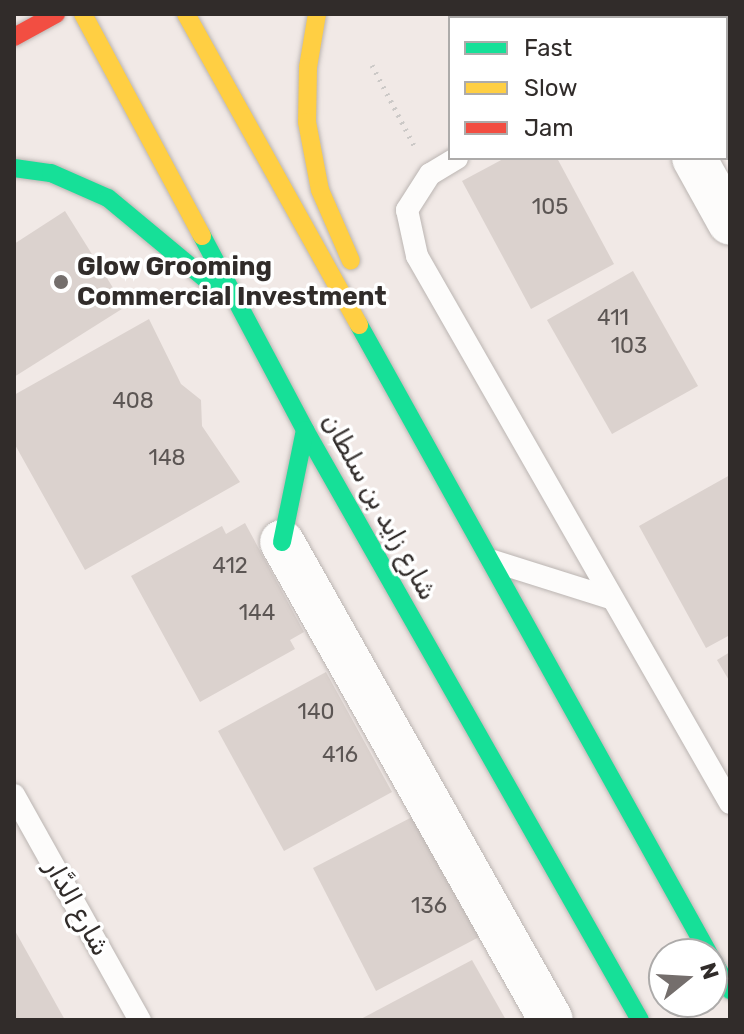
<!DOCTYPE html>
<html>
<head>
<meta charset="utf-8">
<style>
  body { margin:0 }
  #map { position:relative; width:744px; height:1034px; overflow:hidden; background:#f1e9e6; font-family:Rubik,"Noto Naskh Arabic",sans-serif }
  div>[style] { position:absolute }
  .building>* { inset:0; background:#dbd2ce }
  .path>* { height:5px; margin-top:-2.5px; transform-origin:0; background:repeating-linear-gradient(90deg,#ccc9c7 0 2px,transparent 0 8px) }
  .roads { filter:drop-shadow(0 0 2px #bbb5b2) drop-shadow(0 0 2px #bbb5b2) }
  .lane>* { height:22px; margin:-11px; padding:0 11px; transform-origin:11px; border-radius:11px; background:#fdfcfb }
  .street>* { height:44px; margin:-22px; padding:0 22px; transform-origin:22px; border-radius:22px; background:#fdfcfb }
  .fast>* { height:18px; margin:-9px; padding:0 9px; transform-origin:9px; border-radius:9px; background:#16e098 }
  .slow>* { height:18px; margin:-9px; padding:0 9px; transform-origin:9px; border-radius:9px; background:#ffcf43 }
  .jam>* { height:18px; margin:-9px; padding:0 9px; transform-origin:9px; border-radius:9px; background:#f24e42 }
  .dots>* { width:22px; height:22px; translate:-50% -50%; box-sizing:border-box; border:4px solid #fff; border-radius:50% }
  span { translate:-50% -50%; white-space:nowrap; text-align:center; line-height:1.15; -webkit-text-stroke:7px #fff; paint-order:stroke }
  .number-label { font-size:22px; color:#5c5654 }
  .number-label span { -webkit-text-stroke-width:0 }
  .poi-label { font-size:26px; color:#312c2a; font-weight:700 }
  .left { translate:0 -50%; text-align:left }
  .street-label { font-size:26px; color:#312c2a }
  .frame { position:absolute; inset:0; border:16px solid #312c2a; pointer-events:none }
  .legend { position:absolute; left:448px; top:16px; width:280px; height:144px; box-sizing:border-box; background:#fff; border:2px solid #adabaa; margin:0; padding:10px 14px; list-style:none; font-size:24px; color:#312c2a }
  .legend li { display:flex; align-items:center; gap:16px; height:40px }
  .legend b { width:40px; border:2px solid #adabaa }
  .north { position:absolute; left:648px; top:938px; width:80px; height:80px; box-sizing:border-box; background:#fff; border:2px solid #adabaa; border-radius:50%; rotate:72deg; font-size:22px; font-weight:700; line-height:32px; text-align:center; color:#312c2a }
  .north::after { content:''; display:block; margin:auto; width:28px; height:36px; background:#746e6c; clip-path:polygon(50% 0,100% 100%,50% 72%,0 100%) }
</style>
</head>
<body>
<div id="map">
  <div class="building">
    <i style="clip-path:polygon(481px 14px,608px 14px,610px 18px,483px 18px)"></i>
    <i style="clip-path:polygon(699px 14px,730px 14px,730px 73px,726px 18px)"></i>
    <i style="clip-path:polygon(505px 158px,557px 158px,614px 264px,531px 309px,462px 181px)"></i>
    <i style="clip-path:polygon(65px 211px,125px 307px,14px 377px,14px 244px)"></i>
    <i style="clip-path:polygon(633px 271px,698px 386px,612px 434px,547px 320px)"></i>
    <i style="clip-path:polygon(149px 319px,181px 384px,201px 400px,202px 426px,240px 482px,85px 570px,14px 443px,14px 395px)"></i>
    <i style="clip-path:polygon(730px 475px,730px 635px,706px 648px,639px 526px)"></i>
    <i style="clip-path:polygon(245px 523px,304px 632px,290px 640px,295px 649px,200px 702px,131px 576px,222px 526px,226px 534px)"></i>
    <i style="clip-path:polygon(730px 652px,730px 682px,717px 660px)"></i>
    <i style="clip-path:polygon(326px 672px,392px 792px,284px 851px,218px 731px)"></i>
    <i style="clip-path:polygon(420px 813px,483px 935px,376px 991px,313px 868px)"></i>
    <i style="clip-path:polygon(14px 929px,65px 1020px,14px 1020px)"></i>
    <i style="clip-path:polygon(472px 960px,506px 1020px,359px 1020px)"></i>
  </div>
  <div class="path">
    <i style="left:372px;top:65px;width:95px;rotate:62.4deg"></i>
  </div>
  <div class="roads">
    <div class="lane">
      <i style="left:457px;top:158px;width:31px;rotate:149deg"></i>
      <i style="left:430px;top:174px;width:43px;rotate:122.6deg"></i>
      <i style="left:407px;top:210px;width:47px;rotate:77.7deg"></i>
      <i style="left:417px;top:256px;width:630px;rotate:60.22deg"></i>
      <i style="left:493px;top:561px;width:123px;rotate:17.5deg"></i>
      <i style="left:14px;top:795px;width:258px;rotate:60.8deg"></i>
    </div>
    <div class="street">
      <i style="left:618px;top:14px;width:4px;rotate:63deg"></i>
      <i style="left:694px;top:158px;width:74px;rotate:61deg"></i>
      <i style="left:282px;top:542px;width:548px;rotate:60.63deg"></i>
    </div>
    <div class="fast">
      <i style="left:14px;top:168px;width:37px;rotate:8deg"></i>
      <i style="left:51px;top:173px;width:62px;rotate:23.7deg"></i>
      <i style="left:108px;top:198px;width:144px;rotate:39.7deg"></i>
      <i style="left:202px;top:236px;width:220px;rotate:62deg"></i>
      <i style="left:305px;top:430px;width:678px;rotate:60.41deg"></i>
      <i style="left:359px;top:325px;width:720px;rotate:60.91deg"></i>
      <i style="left:282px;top:542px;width:114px;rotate:-78.4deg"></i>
      <i style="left:712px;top:959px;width:36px;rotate:60deg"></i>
    </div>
    <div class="slow">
      <i style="left:83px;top:14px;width:252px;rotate:61.8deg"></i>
      <i style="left:186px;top:14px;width:356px;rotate:60.9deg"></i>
      <i style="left:317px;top:14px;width:54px;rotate:99.6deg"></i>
      <i style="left:308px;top:67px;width:55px;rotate:91deg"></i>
      <i style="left:307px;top:122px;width:69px;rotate:79.2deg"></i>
      <i style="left:320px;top:190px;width:77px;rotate:66.4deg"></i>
    </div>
    <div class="jam">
      <i style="left:14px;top:37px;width:48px;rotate:-28.7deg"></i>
    </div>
  </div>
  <div class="dots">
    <i style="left:61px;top:282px;background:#746e6c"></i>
  </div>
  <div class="number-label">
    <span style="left:550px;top:207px">105</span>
    <span style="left:613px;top:318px">411</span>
    <span style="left:629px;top:346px">103</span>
    <span style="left:133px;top:401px">408</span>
    <span style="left:167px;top:458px">148</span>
    <span style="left:230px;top:566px">412</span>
    <span style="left:257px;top:613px">144</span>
    <span style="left:316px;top:712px">140</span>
    <span style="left:340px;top:755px">416</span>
    <span style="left:429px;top:906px">136</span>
  </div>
  <div class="poi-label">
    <span class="left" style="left:77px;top:282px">Glow Grooming<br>Commercial Investment</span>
  </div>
  <div class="street-label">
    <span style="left:379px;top:507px;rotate:61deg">شارع زايد بن سلطان</span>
    <span style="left:77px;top:908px;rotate:61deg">شارع الدَّار</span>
  </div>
  <div class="frame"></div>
  <ul class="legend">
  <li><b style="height:10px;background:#16e098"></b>Fast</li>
  <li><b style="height:10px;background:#ffcf43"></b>Slow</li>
  <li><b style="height:10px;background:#f24e42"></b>Jam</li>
  </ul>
  <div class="north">N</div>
</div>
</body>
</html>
